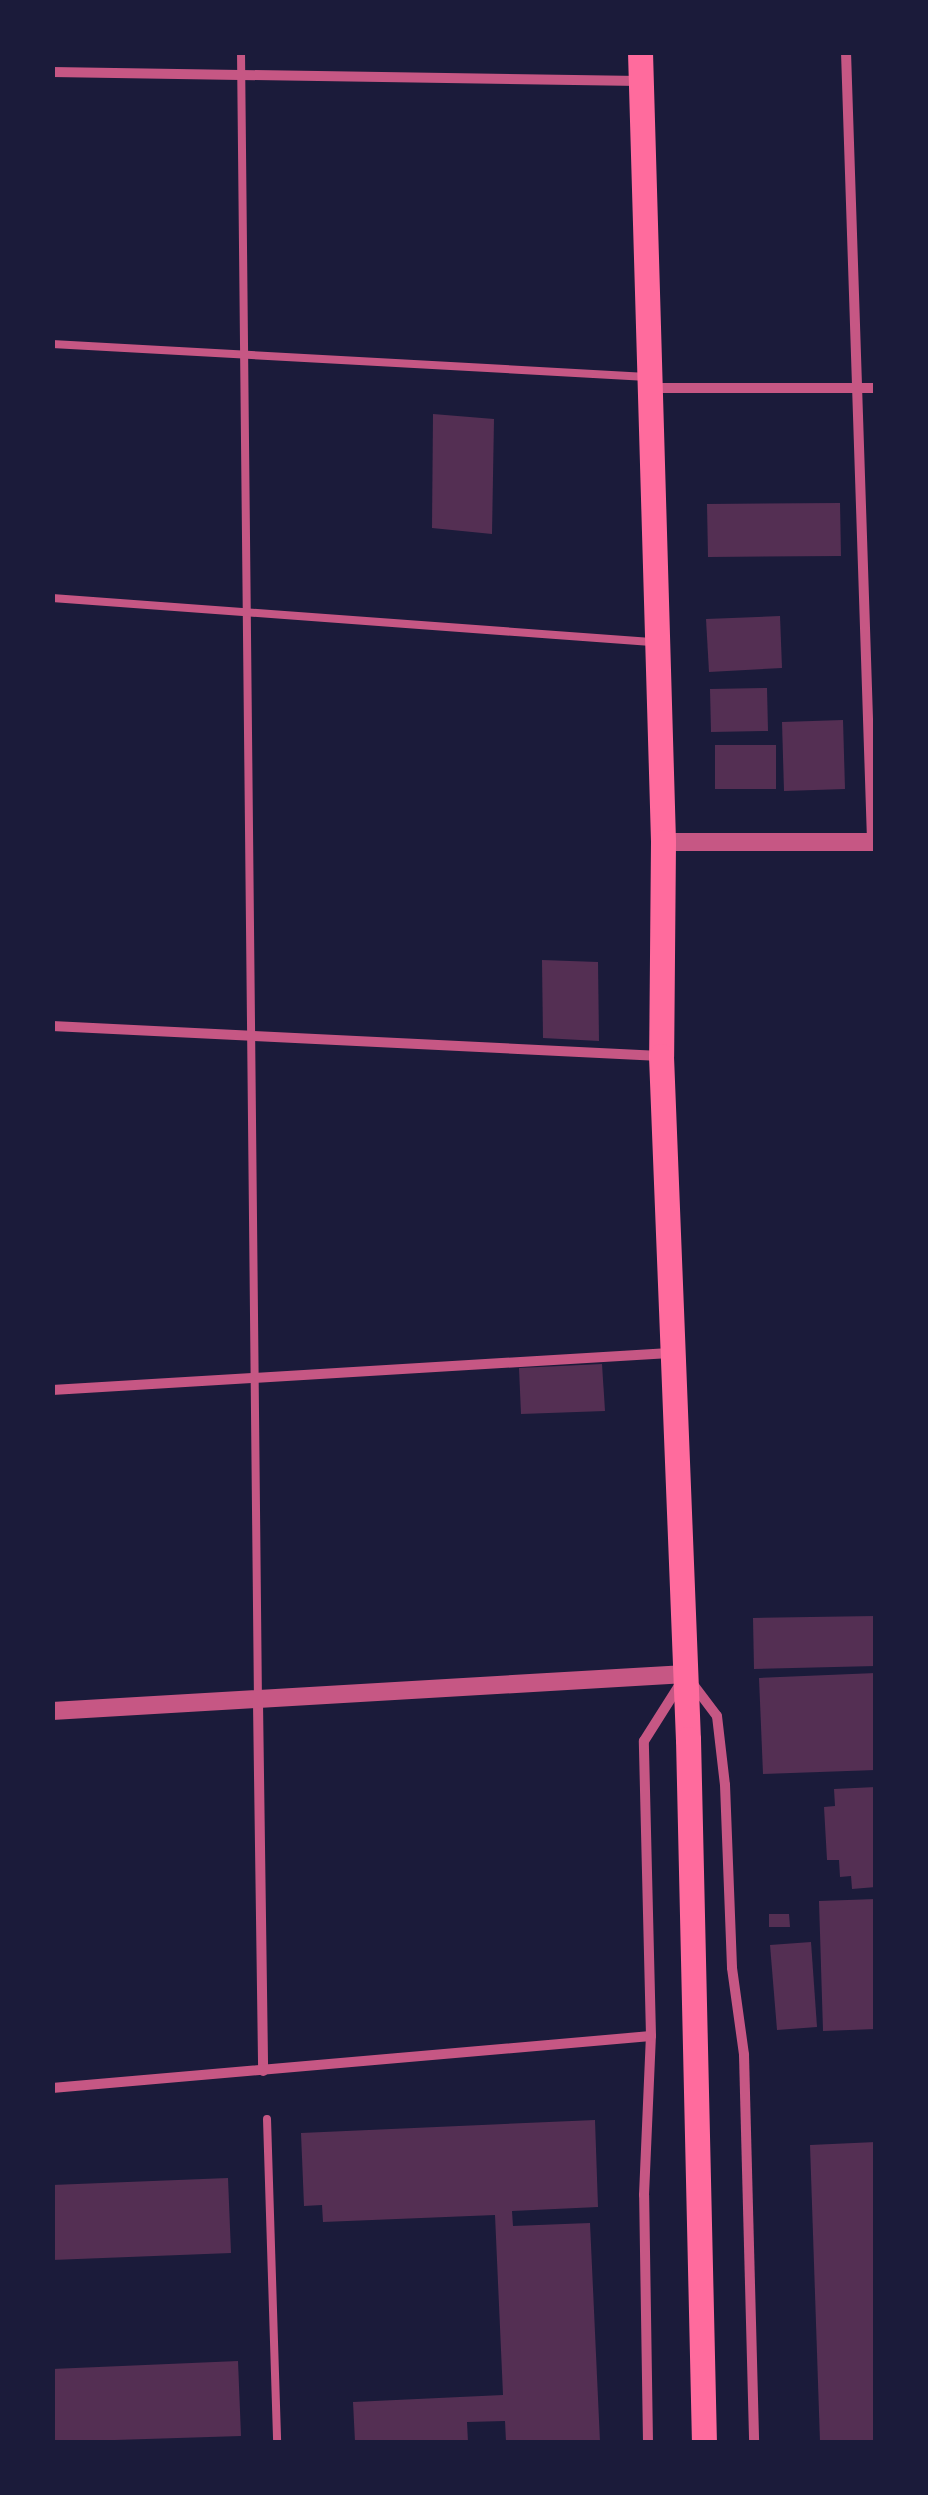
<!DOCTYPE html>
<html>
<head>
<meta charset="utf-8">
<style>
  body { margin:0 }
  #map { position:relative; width:928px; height:2495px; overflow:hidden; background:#1b1b3a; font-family:Montserrat,sans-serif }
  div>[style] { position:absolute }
  .building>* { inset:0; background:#542f53 }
  .service>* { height:8px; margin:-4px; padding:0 4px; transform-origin:4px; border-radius:4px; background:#c65784 }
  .minor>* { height:10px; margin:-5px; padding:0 5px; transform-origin:5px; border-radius:5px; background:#c65784 }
  .tertiary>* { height:18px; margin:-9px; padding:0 9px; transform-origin:9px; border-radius:9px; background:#c65784 }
  .primary>* { height:25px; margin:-12.5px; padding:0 12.5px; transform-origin:12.5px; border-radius:12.5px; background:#ff6b9d }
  span { translate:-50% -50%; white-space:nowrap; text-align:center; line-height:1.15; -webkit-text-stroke:8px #1b1b3a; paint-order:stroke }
  .frame { position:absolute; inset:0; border:55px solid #1b1b3a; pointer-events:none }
</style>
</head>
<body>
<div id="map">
  <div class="building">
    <i style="clip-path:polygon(433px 414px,494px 419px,492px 534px,432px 528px)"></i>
    <i style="clip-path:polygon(840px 503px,841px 556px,708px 557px,707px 504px)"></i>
    <i style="clip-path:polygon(780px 616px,782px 668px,709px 672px,706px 619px)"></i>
    <i style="clip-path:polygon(767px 688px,768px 731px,711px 732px,710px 689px)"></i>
    <i style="clip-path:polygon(843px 720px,845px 789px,784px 791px,782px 722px)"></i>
    <i style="clip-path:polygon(715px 745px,776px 745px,776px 789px,715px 789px)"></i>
    <i style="clip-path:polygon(542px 960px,598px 962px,599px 1041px,543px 1038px)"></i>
    <i style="clip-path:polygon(602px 1364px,605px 1411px,521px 1414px,519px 1368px)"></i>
    <i style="clip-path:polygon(876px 1616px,876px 1666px,754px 1669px,753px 1618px)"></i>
    <i style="clip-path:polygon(876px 1673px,876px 1770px,763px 1774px,759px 1678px)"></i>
    <i style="clip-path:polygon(876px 1787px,876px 1887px,852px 1889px,851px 1876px,840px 1877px,839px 1860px,827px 1860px,824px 1807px,835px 1806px,834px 1789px)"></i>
    <i style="clip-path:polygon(876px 1899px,876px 2029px,823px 2031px,819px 1901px)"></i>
    <i style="clip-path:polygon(769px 1914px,789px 1914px,790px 1927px,769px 1927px)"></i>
    <i style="clip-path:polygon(811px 1942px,817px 2027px,777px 2030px,770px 1945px)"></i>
    <i style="clip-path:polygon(595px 2120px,598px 2207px,512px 2211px,513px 2226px,590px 2223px,600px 2442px,506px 2442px,505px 2421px,467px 2422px,468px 2442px,355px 2442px,353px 2402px,503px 2395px,495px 2215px,323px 2222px,322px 2205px,304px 2206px,301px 2133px)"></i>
    <i style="clip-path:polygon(876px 2142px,876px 2442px,820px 2442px,810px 2145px)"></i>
    <i style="clip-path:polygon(228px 2178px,231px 2253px,52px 2260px,52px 2185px)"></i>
    <i style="clip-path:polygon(238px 2361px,241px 2436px,52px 2442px,52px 2369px)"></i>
  </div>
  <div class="service">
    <i style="left:241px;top:52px;width:1646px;rotate:89.41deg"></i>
    <i style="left:52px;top:344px;width:596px;rotate:3.17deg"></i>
    <i style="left:52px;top:598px;width:601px;rotate:4.2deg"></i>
    <i style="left:267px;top:2119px;width:323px;rotate:88.2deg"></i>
  </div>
  <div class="minor">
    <i style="left:846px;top:52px;width:790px;rotate:88.11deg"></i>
    <i style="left:52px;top:72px;width:588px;rotate:0.88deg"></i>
    <i style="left:652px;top:388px;width:224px"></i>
    <i style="left:52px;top:1026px;width:609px;rotate:2.82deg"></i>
    <i style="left:52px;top:1390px;width:619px;rotate:-3.43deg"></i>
    <i style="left:692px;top:1683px;width:41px;rotate:52.9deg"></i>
    <i style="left:717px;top:1716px;width:69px;rotate:83.4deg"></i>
    <i style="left:725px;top:1785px;width:183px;rotate:87.8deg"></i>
    <i style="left:732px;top:1968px;width:88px;rotate:82.1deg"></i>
    <i style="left:744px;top:2055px;width:387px;rotate:88.5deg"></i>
    <i style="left:258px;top:1703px;width:368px;rotate:89.2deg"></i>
    <i style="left:52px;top:2088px;width:601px;rotate:-4.96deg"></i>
    <i style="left:648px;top:2442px;width:247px;rotate:-90.9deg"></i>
    <i style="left:644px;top:2195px;width:159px;rotate:-87.5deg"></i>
    <i style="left:651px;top:2036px;width:295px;rotate:-91.4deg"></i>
    <i style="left:644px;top:1741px;width:67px;rotate:-57.7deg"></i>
  </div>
  <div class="tertiary">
    <i style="left:663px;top:842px;width:213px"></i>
    <i style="left:52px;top:1711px;width:635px;rotate:-3.34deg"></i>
  </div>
  <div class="primary">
    <i style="left:640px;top:52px;width:790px;rotate:88.33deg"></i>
    <i style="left:663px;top:842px;width:214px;rotate:90.5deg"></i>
    <i style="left:661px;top:1056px;width:684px;rotate:87.74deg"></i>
    <i style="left:688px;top:1739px;width:703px;rotate:88.7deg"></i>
  </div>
  <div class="frame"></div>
</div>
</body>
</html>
